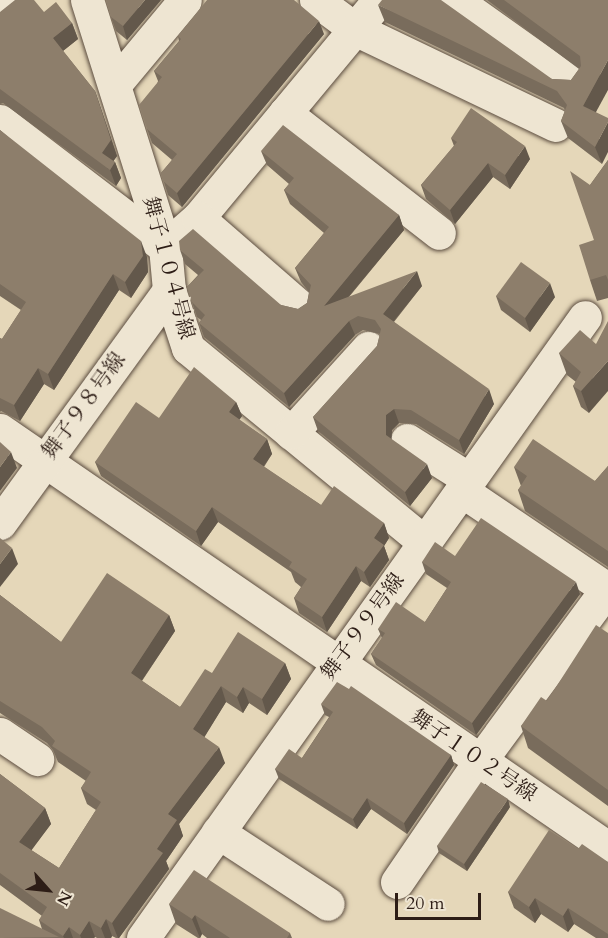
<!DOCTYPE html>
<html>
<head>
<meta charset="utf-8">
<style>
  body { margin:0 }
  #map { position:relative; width:608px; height:938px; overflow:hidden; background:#e5d7b9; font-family:Cardo,"Noto Serif JP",serif }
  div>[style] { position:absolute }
  .roads { filter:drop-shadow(0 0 2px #5b4c3f) drop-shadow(0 0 2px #5b4c3f) }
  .minor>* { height:33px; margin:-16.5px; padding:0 16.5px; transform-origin:16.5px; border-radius:16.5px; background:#eee5d2 }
  .wall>* { inset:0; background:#796c5c }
  .shaded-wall>* { inset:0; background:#63584b }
  .building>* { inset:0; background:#8d7e6b }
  span { translate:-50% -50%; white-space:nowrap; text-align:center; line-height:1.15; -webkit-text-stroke:4.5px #eee5d2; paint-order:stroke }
  .street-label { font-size:21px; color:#2d1d16 }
  .north { position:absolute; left:18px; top:860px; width:60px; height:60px; -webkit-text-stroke:4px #eee5d2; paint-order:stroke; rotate:117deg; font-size:16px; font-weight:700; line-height:24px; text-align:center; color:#2d1d16 }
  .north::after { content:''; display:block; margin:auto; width:21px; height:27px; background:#2d1d16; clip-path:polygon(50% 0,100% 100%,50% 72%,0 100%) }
  .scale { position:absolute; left:395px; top:893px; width:86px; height:27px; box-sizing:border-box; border:3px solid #2d1d16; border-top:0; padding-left:8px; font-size:18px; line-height:21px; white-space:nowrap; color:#2d1d16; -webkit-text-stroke:4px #eee5d2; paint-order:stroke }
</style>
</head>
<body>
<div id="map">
  <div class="roads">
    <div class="minor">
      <i style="left:87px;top:0;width:259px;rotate:72.5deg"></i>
      <i style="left:165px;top:247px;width:43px;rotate:84.7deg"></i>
      <i style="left:169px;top:290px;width:61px;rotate:71.9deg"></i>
      <i style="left:188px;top:348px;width:306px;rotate:39.4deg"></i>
      <i style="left:316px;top:0;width:49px;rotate:36.6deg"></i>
      <i style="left:355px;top:29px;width:222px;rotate:25.6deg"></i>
      <i style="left:455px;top:0;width:140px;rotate:35.4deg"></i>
      <i style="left:0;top:11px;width:16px;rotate:-45deg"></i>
      <i style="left:115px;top:84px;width:109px;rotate:-50.2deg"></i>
      <i style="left:285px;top:113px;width:195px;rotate:37.9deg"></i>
      <i style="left:0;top:121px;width:208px;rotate:37.4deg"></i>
      <i style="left:165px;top:247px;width:44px;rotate:-41.3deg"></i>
      <i style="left:198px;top:218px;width:283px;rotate:-50.3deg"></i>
      <i style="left:198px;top:218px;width:133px;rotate:41deg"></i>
      <i style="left:0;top:430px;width:738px;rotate:34.51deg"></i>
      <i style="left:291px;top:433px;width:115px;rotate:-47.8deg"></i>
      <i style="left:407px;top:440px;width:73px;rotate:32.2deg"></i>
      <i style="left:0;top:523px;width:288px;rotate:-54deg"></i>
      <i style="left:0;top:734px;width:45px;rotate:34deg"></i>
      <i style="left:218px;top:832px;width:131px;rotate:33.2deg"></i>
      <i style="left:397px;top:882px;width:147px;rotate:-55.6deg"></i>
      <i style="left:480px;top:761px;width:214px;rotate:-53.6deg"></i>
      <i style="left:607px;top:589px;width:176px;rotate:-145.9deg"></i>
      <i style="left:143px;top:938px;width:762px;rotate:-54.56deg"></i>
    </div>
  </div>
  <div class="wall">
    <i style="clip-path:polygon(161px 0,127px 40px,116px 31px,111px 17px)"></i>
    <i style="clip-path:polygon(487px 0,608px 0,596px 112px,602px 164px,568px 138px,561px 121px,565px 111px,564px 108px,385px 22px,378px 5px,552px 79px,571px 80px,579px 69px)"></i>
    <i style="clip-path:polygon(0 12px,44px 12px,72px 23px,78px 39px,63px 51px,95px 91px,117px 156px,113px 161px,115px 162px,121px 178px,116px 186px,3px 103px,0 104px)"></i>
    <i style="clip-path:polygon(324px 34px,182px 207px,168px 195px,161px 173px,172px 160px,152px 143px,147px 129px,158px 81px,154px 71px,179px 41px,178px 36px)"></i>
    <i style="clip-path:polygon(0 130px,147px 257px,148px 272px,131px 298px,119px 290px,54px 390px,44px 384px,20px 421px,1px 411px,0 412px,0 338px,2px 339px,21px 310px,0 296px)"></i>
    <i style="clip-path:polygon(451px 138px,530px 159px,510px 189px,493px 177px,455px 224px,426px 199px,421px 185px,454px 146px)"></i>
    <i style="clip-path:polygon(261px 151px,399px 215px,404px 230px,349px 297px,422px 286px,394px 322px,494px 404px,464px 454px,416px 424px,399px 423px,392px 430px,391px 439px,432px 478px,410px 506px,318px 431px,313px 417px,377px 346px,380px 334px,363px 330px,355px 335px,289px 407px,204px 337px,199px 323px,201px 320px,197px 317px,187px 287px,198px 275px,185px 264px,180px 250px,281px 305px,298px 309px,307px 303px,309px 292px,301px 282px,295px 268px,324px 233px,290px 204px,284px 190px,289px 184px,267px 165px)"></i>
    <i style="clip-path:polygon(608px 160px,608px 298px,597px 301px,590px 280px,594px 240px,590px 185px)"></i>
    <i style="clip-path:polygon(496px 296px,555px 297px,530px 332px,501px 310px)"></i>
    <i style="clip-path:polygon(596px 344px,589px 413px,581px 407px,573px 386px,576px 382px,567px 375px,559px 353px)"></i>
    <i style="clip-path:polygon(236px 402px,242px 416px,239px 420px,267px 439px,272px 454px,264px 467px,321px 505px,384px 523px,389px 538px,384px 546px,389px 560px,370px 587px,361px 581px,327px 632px,299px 613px,294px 598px,301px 587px,295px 582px,291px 572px,218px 522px,201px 546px,101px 476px,95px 462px,159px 418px)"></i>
    <i style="clip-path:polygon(608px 466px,608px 567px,525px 511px,518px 490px,521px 486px,514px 467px,595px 481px)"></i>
    <i style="clip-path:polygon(455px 556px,580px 594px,476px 735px,376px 665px,371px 654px,382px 638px,378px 629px,425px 622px,447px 588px,426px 574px,422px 562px)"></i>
    <i style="clip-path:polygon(0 595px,61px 642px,169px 615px,175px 631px,142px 681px,180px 707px,212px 673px,285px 663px,291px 679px,267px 715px,249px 703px,243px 713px,226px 702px,204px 737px,225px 763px,179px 824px,183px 836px,166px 861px,169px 869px,119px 938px,116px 938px,112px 936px,111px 938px,97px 938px,95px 937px,94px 938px,0 938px,42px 929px,39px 920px,42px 916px,0 885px,0 774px,45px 808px,51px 824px,31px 850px,59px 868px,96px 810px,87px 804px,81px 788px,86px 781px,58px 762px,53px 750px,47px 743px,0 713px)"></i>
    <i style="clip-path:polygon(608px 633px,608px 806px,528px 748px,521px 726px,547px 701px)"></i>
    <i style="clip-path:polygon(321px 704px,451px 755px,454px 765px,407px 834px,371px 809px,357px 829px,279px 779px,275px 769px,302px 758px,329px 717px,325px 715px)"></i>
    <i style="clip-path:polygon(510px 807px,467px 871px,439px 853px,437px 846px)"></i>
    <i style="clip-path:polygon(578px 849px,608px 862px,608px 938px,596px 938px,574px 924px,568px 932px,541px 914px,535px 923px,514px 908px,508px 892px)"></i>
    <i style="clip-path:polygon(169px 904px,290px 933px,292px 938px,207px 938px,202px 934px,200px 938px,198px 938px,176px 924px)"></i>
  </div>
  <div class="shaded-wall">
    <i style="clip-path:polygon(145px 0,161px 0,127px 40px,123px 26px)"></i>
    <i style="clip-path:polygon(319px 21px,324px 34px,182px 207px,177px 193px)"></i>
    <i style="clip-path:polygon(72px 23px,78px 39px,59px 54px,53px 38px)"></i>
    <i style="clip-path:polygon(608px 60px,608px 90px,590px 123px,583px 106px)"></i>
    <i style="clip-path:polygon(95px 91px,117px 156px,108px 169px,102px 153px)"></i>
    <i style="clip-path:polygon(608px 122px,608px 152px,602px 164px,595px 147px)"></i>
    <i style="clip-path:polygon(525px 146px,530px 159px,510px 189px,505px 175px)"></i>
    <i style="clip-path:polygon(115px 162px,121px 178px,116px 186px,110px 170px)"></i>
    <i style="clip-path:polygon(488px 163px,493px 177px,455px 224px,450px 210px)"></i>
    <i style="clip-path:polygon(399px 215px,404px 230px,329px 320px,324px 306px)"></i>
    <i style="clip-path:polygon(141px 241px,147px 257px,148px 272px,131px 298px,125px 282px)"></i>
    <i style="clip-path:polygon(417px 271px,422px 286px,388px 328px,383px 314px)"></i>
    <i style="clip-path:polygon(113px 274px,119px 290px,54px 390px,48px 374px)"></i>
    <i style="clip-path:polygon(550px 283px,555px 297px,530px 332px,525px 318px)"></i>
    <i style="clip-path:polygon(349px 321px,355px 335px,289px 407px,284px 393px)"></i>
    <i style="clip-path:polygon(608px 361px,608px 391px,589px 413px,581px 391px)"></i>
    <i style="clip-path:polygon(38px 368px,44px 384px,20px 421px,14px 405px)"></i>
    <i style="clip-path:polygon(489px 389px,494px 404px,464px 454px,459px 440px)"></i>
    <i style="clip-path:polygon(236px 402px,242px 416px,234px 427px,229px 412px)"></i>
    <i style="clip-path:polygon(394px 409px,399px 423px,392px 430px,391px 449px,386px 435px,386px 415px)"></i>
    <i style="clip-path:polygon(267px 439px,272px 454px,258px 474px,253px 459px)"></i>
    <i style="clip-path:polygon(11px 452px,17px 468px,0 491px,0 467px)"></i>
    <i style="clip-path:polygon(427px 464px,432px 478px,410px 506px,405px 492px)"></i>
    <i style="clip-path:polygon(212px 507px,218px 522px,201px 546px,196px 531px)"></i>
    <i style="clip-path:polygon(384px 523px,389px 538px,384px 546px,389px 560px,370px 587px,364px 572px,374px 538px)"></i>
    <i style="clip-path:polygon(12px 548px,18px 564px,0 587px,0 564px)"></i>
    <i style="clip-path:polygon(356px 566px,361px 581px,327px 632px,322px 617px)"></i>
    <i style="clip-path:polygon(576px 582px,580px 594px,476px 735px,472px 723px)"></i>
    <i style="clip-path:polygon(169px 615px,175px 631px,136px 689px,131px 673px)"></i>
    <i style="clip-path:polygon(285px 663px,291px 679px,267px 715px,262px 699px)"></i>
    <i style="clip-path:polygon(221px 686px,226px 702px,199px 746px,193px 729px)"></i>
    <i style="clip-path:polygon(243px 687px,249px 703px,243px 713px,237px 697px)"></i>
    <i style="clip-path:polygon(219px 747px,225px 763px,179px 824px,183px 836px,166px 861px,169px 869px,119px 938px,118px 938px,112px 923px,168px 814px)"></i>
    <i style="clip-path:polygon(451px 755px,454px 765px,407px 834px,404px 823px)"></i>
    <i style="clip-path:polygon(367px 798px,371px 809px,357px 829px,353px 819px)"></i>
    <i style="clip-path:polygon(508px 799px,510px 807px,467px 871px,464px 864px)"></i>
    <i style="clip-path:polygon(45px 808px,51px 824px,25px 859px,19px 842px)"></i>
    <i style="clip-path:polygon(535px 898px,541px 914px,535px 923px,529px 907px)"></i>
    <i style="clip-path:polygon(568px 908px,574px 924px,568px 932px,563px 916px)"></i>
    <i style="clip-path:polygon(195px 915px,202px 934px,200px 938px,192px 919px)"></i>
    <i style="clip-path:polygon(106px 919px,112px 936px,111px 938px,105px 938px,101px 928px)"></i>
    <i style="clip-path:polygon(89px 921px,95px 937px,94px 938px,81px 938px,80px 935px)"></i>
    <i style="clip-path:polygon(69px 927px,73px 938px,64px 938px,63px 936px)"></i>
  </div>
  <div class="building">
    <i style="clip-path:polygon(15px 0,34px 0,44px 12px,56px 2px,72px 23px,53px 38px,95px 91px,111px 140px,102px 153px,115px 162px,110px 170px,0 89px,0 12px)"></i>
    <i style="clip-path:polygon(106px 0,145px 0,123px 26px,111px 17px)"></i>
    <i style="clip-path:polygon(207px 0,294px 0,319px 21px,177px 193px,163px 181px,161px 173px,177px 154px,147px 129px,139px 105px,162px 77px,154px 71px,181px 39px,178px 36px)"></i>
    <i style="clip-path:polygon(382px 0,441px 0,552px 79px,571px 80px,581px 66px,580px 56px,504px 0,608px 0,608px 60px,583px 106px,608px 118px,608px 122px,595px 147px,561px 121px,567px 105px,557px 91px,378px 5px)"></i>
    <i style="clip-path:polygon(471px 108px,525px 146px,505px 175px,488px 163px,450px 210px,421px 185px,457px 142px,451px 138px)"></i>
    <i style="clip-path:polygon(283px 125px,399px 215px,324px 306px,417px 271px,383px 314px,489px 389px,459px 440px,411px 410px,394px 409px,386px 415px,386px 435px,427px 464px,405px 492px,313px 417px,377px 346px,381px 329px,375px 320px,358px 316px,349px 321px,284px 393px,199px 323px,205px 315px,192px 302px,187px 287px,204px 270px,180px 250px,179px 241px,193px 229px,281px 305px,298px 309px,307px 303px,311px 285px,295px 268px,329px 227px,284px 190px,294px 178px,261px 151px)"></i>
    <i style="clip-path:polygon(0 130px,141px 241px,143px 256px,125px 282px,113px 274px,48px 374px,38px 368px,14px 405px,0 398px,0 338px,2px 339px,26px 302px,0 284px)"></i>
    <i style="clip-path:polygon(608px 160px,608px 280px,606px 275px,590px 280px,579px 245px,594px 240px,570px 171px,590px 185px)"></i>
    <i style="clip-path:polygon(521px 262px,550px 283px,525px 318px,496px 296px)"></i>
    <i style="clip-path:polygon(608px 321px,608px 361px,581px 391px,573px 386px,581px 372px,559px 353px,580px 330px,596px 344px)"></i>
    <i style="clip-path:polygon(194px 367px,236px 402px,229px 412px,267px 439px,253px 459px,321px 505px,334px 486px,384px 523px,374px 538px,384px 545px,364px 572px,356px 566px,322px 617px,294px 598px,307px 579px,289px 567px,292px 562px,212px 507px,196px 531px,95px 462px,136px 402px,159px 418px)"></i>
    <i style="clip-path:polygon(533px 439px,595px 481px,608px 466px,608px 551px,518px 490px,527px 476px,514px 467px)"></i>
    <i style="clip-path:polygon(0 442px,11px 452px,0 467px)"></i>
    <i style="clip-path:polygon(481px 518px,576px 582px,472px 723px,371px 654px,385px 633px,378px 629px,396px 602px,425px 622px,451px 582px,422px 562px,435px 542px,455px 556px)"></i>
    <i style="clip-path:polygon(0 538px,12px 548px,0 564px)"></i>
    <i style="clip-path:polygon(107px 573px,169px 615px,131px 673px,180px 707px,205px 669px,212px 673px,238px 632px,285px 663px,262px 699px,243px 687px,237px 697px,221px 686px,193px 729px,219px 747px,168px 814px,177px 820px,157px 849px,163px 853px,112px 923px,106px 919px,101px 928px,89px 921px,80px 935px,69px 927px,63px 936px,39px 920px,47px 907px,0 873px,0 774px,45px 808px,19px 842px,59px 868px,101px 802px,81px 788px,91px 772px,52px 746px,55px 741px,42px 727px,0 701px,0 595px,61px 642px)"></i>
    <i style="clip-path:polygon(596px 625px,608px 633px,608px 790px,521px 726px,541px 697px,547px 701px)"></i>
    <i style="clip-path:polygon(337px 682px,349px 689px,351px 686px,451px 755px,404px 823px,367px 798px,353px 819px,275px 769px,289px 749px,302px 758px,333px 712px,321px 704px)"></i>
    <i style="clip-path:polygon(481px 782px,508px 799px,464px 864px,437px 846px)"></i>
    <i style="clip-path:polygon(549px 830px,578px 849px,582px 844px,608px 862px,608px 934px,568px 908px,563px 916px,535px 898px,529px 907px,508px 892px)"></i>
    <i style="clip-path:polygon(194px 870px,290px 933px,287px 938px,230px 938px,195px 915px,192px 919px,169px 904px)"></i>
    <i style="clip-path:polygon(0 908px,59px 937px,0 938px)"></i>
  </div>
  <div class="street-label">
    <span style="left:168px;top:268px;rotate:75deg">舞子１０４号線</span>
    <span style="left:84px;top:406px;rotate:-54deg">舞子９８号線</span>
    <span style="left:363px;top:627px;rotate:-54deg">舞子９９号線</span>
    <span style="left:473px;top:756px;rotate:34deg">舞子１０２号線</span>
  </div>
  <div class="north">N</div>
  <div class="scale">20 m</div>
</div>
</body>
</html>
